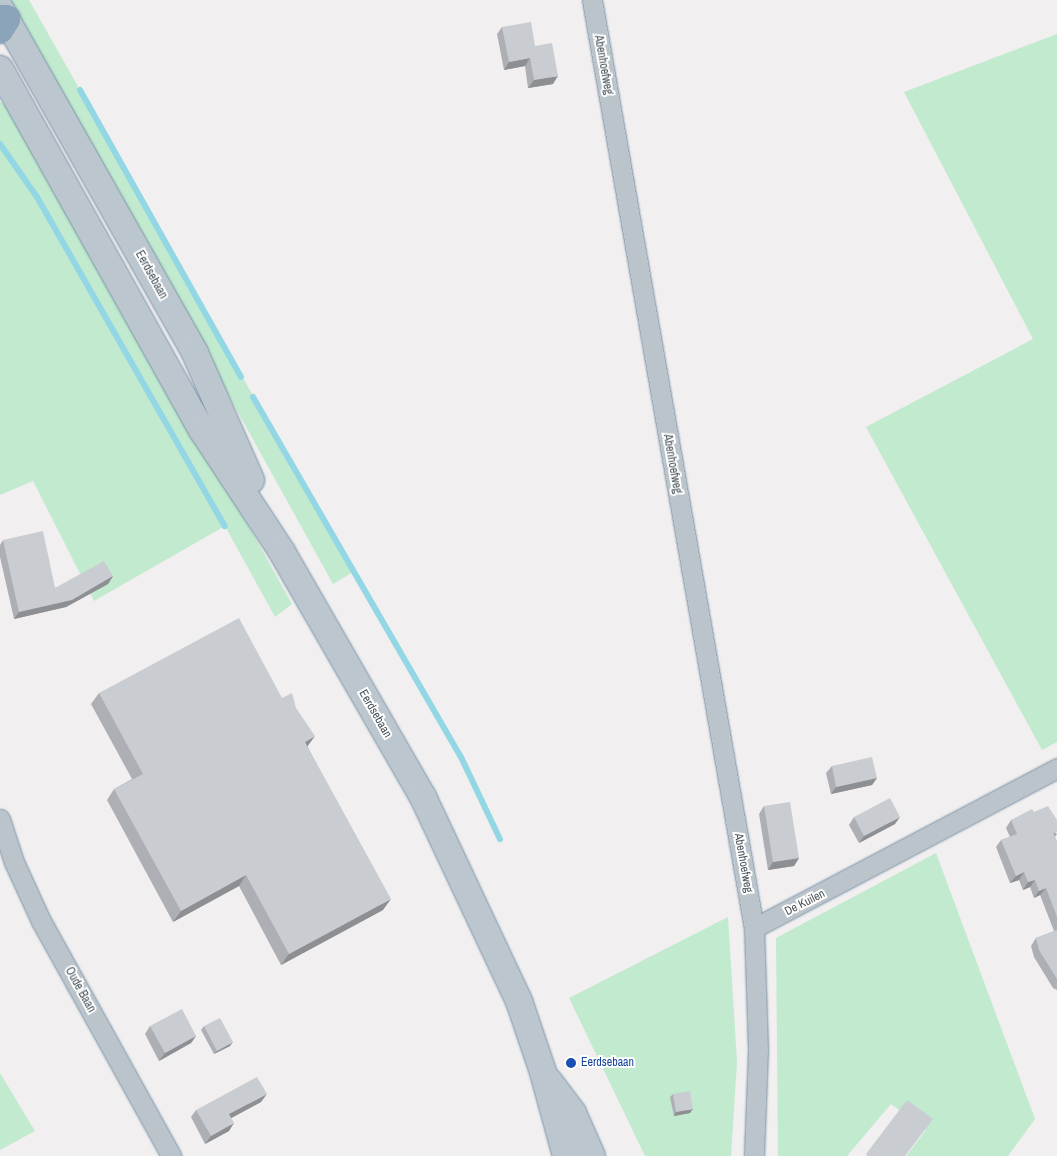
<!DOCTYPE html>
<html>
<head>
<meta charset="utf-8">
<style>
  body { margin:0 }
  #map { position:relative; width:1057px; height:1156px; overflow:hidden; background:#f1efef; font-family:"Archivo Narrow",sans-serif }
  div>[style] { position:absolute }
  .green>* { inset:0; background:#c1eacf }
  .stream>* { height:6px; margin:-3px; padding:0 3px; transform-origin:3px; border-radius:3px; background:#92d7e3 }
  .roads { filter:drop-shadow(0 0 1px #768fa4) drop-shadow(0 0 1px #768fa4) }
  .street>* { height:19px; margin:-9.5px; padding:0 9.5px; transform-origin:9.5px; border-radius:9.5px; background:#bbc4ca }
  .secondary>* { height:26px; margin:-13px; padding:0 13px; transform-origin:13px; border-radius:13px; background:#bcc6cf }
  .highway>* { height:28px; margin:-14px; padding:0 14px; transform-origin:14px; border-radius:14px; background:#8ba4b9 }
  .wall>* { inset:0; background:#adafb4 }
  .shaded-wall>* { inset:0; background:#8d8f92 }
  .building>* { inset:0; background:#c9ccd1 }
  .dots>* { width:14px; height:14px; translate:-50% -50%; box-sizing:border-box; border:2px solid #fff; border-radius:50% }
  span { translate:-50% -50%; white-space:nowrap; text-align:center; line-height:1.15; -webkit-text-stroke:4px #fff; paint-order:stroke }
  .street-label { font-size:12px; color:#48535a }
  .transit-label { font-size:12px; color:#164399 }
  .left { translate:0 -50%; text-align:left }
</style>
</head>
<body>
<div id="map">
  <div class="green">
    <i style="clip-path:polygon(10px 0,29px 0,353px 572px,333px 584px)"></i>
    <i style="clip-path:polygon(1057px 34px,1057px 742px,1042px 750px,866px 427px,1033px 339px,904px 92px)"></i>
    <i style="clip-path:polygon(0 101px,23px 122px,292px 604px,275px 617px,225px 526px,94px 601px,33px 481px,0 495px)"></i>
    <i style="clip-path:polygon(936px 853px,1035px 1119px,1008px 1156px,906px 1156px,926px 1130px,891px 1104px,847px 1156px,778px 1156px,776px 938px)"></i>
    <i style="clip-path:polygon(728px 917px,737px 1062px,731px 1156px,645px 1156px,569px 998px)"></i>
    <i style="clip-path:polygon(0 1073px,35px 1131px,0 1150px)"></i>
  </div>
  <div class="stream">
    <i style="left:80px;top:90px;width:329px;rotate:60.7deg"></i>
    <i style="left:0;top:144px;width:65px;rotate:55.1deg"></i>
    <i style="left:37px;top:197px;width:379px;rotate:60.3deg"></i>
    <i style="left:253px;top:397px;width:416px;rotate:60deg"></i>
    <i style="left:461px;top:757px;width:91px;rotate:64.6deg"></i>
  </div>
  <div class="roads">
    <div class="street">
      <i style="left:592px;top:0;width:942px;rotate:80.1deg"></i>
      <i style="left:754px;top:928px;width:122px;rotate:88.1deg"></i>
      <i style="left:758px;top:1050px;width:106px;rotate:92.2deg"></i>
      <i style="left:0;top:819px;width:45px;rotate:72deg"></i>
      <i style="left:14px;top:862px;width:65px;rotate:65.4deg"></i>
      <i style="left:41px;top:921px;width:269px;rotate:61deg"></i>
      <i style="left:754px;top:928px;width:343px;rotate:-27.8deg"></i>
    </div>
    <div class="secondary">
      <i style="left:0;top:8px;width:396px;rotate:60.5deg"></i>
      <i style="left:195px;top:353px;width:139px;rotate:66.2deg"></i>
      <i style="left:0;top:69px;width:414px;rotate:60.8deg"></i>
      <i style="left:202px;top:430px;width:146px;rotate:56.7deg"></i>
      <i style="left:282px;top:552px;width:283px;rotate:60.1deg"></i>
      <i style="left:423px;top:797px;width:225px;rotate:64.8deg"></i>
      <i style="left:519px;top:1001px;width:75px;rotate:71.3deg"></i>
      <i style="left:543px;top:1072px;width:87px;rotate:74.7deg"></i>
      <i style="left:549px;top:1081px;width:40px;rotate:53deg"></i>
      <i style="left:573px;top:1113px;width:47px;rotate:66.2deg"></i>
    </div>
    <div class="highway">
      <i style="left:0;top:19px;width:6px"></i>
      <i style="left:6px;top:19px;width:12px;rotate:121deg"></i>
    </div>
  </div>
  <div class="wall">
    <i style="clip-path:polygon(502px 27px,535px 46px,553px 84px,528px 88px,525px 66px,504px 70px,497px 34px)"></i>
    <i style="clip-path:polygon(3px 540px,55px 588px,113px 576px,108px 584px,66px 607px,14px 619px,0 557px,0 545px)"></i>
    <i style="clip-path:polygon(99px 693px,282px 698px,308px 747px,383px 910px,281px 965px,239px 886px,173px 922px,107px 800px,114px 789px,132px 779px,91px 704px)"></i>
    <i style="clip-path:polygon(832px 766px,877px 778px,872px 785px,831px 794px,826px 773px)"></i>
    <i style="clip-path:polygon(764px 806px,799px 858px,794px 866px,768px 870px,759px 814px)"></i>
    <i style="clip-path:polygon(1034px 812px,1057px 834px,1055px 837px,1057px 842px,1057px 990px,1053px 988px,1034px 957px,1031px 946px,1036px 938px,1054px 931px,1040px 895px,1034px 898px,1030px 887px,1023px 890px,1019px 880px,1010px 883px,996px 847px,1001px 840px,1010px 837px,1006px 828px,1011px 820px)"></i>
    <i style="clip-path:polygon(854px 817px,895px 824px,859px 843px,849px 825px)"></i>
    <i style="clip-path:polygon(150px 1026px,196px 1036px,191px 1043px,159px 1061px,145px 1034px)"></i>
    <i style="clip-path:polygon(204px 1026px,230px 1046px,214px 1054px,201px 1030px)"></i>
    <i style="clip-path:polygon(673px 1094px,690px 1113px,674px 1116px,670px 1097px)"></i>
    <i style="clip-path:polygon(261px 1102px,231px 1118px,229px 1131px,205px 1144px,191px 1117px,196px 1110px)"></i>
  </div>
  <div class="shaded-wall">
    <i style="clip-path:polygon(530px 58px,525px 66px,504px 70px,509px 62px)"></i>
    <i style="clip-path:polygon(558px 76px,553px 84px,528px 88px,534px 80px)"></i>
    <i style="clip-path:polygon(113px 576px,108px 584px,66px 607px,14px 619px,19px 612px)"></i>
    <i style="clip-path:polygon(315px 736px,307px 747px,305px 742px)"></i>
    <i style="clip-path:polygon(877px 778px,872px 785px,831px 794px,836px 787px)"></i>
    <i style="clip-path:polygon(900px 817px,895px 824px,859px 843px,864px 836px)"></i>
    <i style="clip-path:polygon(799px 858px,794px 866px,768px 870px,773px 862px)"></i>
    <i style="clip-path:polygon(1024px 872px,1019px 880px,1010px 883px,1016px 876px)"></i>
    <i style="clip-path:polygon(246px 875px,239px 886px,173px 922px,181px 911px)"></i>
    <i style="clip-path:polygon(1035px 880px,1030px 887px,1023px 890px,1028px 882px)"></i>
    <i style="clip-path:polygon(1046px 888px,1040px 895px,1034px 898px,1039px 891px)"></i>
    <i style="clip-path:polygon(391px 899px,383px 910px,281px 965px,289px 954px)"></i>
    <i style="clip-path:polygon(196px 1036px,191px 1043px,159px 1061px,165px 1053px)"></i>
    <i style="clip-path:polygon(233px 1042px,230px 1046px,214px 1054px,217px 1051px)"></i>
    <i style="clip-path:polygon(267px 1094px,261px 1102px,224px 1122px,229px 1114px)"></i>
    <i style="clip-path:polygon(693px 1109px,690px 1113px,674px 1116px,676px 1112px)"></i>
    <i style="clip-path:polygon(234px 1123px,229px 1131px,205px 1144px,211px 1136px)"></i>
  </div>
  <div class="building">
    <i style="clip-path:polygon(531px 22px,535px 46px,552px 43px,558px 76px,534px 80px,530px 58px,509px 62px,502px 27px)"></i>
    <i style="clip-path:polygon(43px 531px,55px 588px,104px 561px,113px 576px,72px 600px,19px 612px,3px 540px)"></i>
    <i style="clip-path:polygon(239px 618px,282px 698px,292px 693px,296px 708px,315px 736px,305px 742px,391px 899px,289px 954px,246px 875px,181px 911px,114px 789px,143px 774px,99px 693px)"></i>
    <i style="clip-path:polygon(872px 757px,877px 778px,836px 787px,832px 766px)"></i>
    <i style="clip-path:polygon(890px 798px,900px 817px,864px 836px,854px 817px)"></i>
    <i style="clip-path:polygon(790px 802px,799px 858px,773px 862px,764px 806px)"></i>
    <i style="clip-path:polygon(1048px 806px,1057px 820px,1057px 832px,1053px 833px,1057px 842px,1057px 917px,1046px 888px,1039px 891px,1035px 880px,1028px 882px,1024px 872px,1016px 876px,1001px 840px,1017px 834px,1011px 820px,1032px 809px,1034px 812px)"></i>
    <i style="clip-path:polygon(1057px 930px,1057px 979px,1039px 950px,1036px 938px)"></i>
    <i style="clip-path:polygon(182px 1009px,196px 1036px,165px 1053px,150px 1026px)"></i>
    <i style="clip-path:polygon(220px 1018px,233px 1042px,217px 1051px,204px 1026px)"></i>
    <i style="clip-path:polygon(257px 1077px,267px 1094px,229px 1114px,234px 1123px,211px 1136px,196px 1110px)"></i>
    <i style="clip-path:polygon(690px 1091px,693px 1109px,676px 1112px,673px 1094px)"></i>
    <i style="clip-path:polygon(907px 1100px,933px 1119px,905px 1156px,868px 1156px,866px 1154px)"></i>
  </div>
  <div class="dots">
    <i style="left:571px;top:1063px;background:#1a4fb4"></i>
  </div>
  <div class="street-label">
    <span style="left:603px;top:65px;rotate:80deg">Abenhoefweg</span>
    <span style="left:151px;top:275px;rotate:61deg">Eerdsebaan</span>
    <span style="left:672px;top:464px;rotate:80deg">Abenhoefweg</span>
    <span style="left:375px;top:714px;rotate:60deg">Eerdsebaan</span>
    <span style="left:743px;top:863px;rotate:80deg">Abenhoefweg</span>
    <span style="left:805px;top:903px;rotate:-27deg">De Kuilen</span>
    <span style="left:80px;top:990px;rotate:61deg">Oude Baan</span>
  </div>
  <div class="transit-label">
    <span class="left" style="left:581px;top:1063px">Eerdsebaan</span>
  </div>
</div>
</body>
</html>
